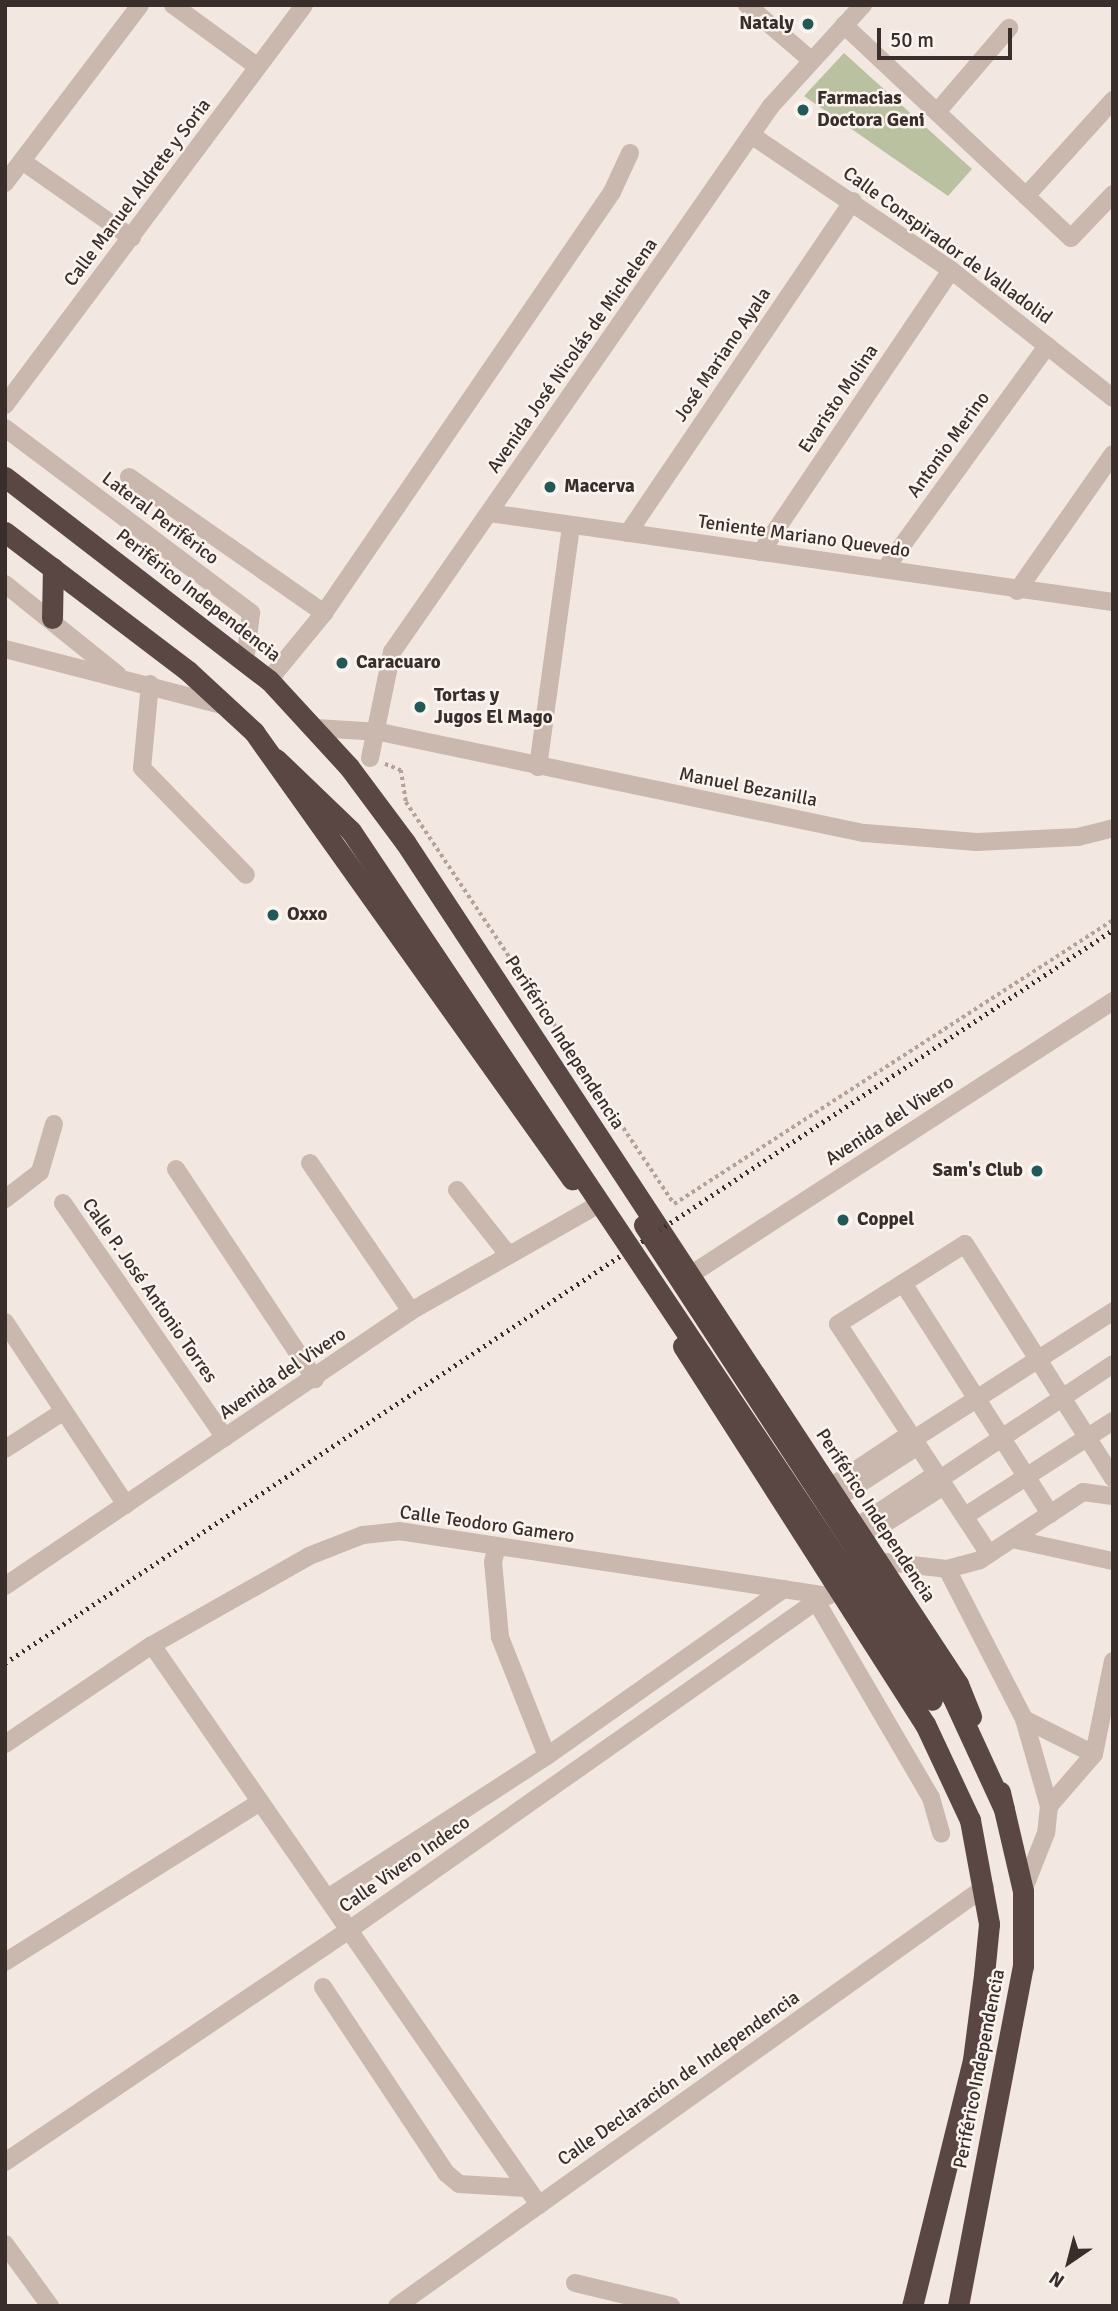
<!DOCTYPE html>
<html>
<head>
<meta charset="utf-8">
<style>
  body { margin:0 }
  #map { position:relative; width:1118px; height:2311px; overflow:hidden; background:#f2e8e1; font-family:Signika,sans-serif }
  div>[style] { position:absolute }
  .green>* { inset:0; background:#bac1a1 }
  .path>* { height:3.5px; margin-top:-1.75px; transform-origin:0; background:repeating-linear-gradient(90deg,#b6a197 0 3.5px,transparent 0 7px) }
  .minor>* { height:18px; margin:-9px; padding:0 9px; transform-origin:9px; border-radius:9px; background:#cab7ad }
  .highway>* { height:21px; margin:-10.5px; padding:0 10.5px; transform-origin:10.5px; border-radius:10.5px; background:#5a4743 }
  .rail>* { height:5px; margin-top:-2.5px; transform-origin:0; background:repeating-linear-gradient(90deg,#392e2b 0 2px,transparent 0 7px) }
  .highway-bridge>* { height:21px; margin:-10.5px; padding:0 10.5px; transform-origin:10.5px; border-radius:10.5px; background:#5a4743 }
  .dots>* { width:19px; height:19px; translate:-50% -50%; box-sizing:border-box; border:4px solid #faf3ee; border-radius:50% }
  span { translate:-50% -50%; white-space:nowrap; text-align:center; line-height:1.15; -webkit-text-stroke:5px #faf3ee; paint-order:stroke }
  .poi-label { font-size:19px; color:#392e2b; font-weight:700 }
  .right { translate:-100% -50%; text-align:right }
  .left { translate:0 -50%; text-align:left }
  .street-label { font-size:19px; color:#392e2b }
  .frame { position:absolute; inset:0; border:7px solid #392e2b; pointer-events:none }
  .north { position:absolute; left:1034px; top:2227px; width:70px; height:70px; -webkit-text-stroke:5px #faf3ee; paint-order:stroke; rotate:215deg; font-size:19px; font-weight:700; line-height:28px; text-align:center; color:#392e2b }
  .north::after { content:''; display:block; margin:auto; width:24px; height:32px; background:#392e2b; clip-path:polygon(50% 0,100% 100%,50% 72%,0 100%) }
  .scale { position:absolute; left:877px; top:28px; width:135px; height:32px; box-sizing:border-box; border:4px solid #392e2b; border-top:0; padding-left:9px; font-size:21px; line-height:24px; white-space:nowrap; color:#392e2b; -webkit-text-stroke:5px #faf3ee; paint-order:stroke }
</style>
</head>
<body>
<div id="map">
  <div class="green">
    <i style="clip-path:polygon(844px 53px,972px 169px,948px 196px,804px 96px)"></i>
  </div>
  <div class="path">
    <i style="left:385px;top:764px;width:17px;rotate:21deg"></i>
    <i style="left:401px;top:770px;width:32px;rotate:81deg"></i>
    <i style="left:406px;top:802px;width:483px;rotate:56.3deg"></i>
    <i style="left:674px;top:1204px;width:523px;rotate:-32.9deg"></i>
  </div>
  <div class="minor">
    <i style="left:173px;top:5px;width:105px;rotate:36.1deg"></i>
    <i style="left:747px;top:5px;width:84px;rotate:40.7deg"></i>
    <i style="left:844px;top:25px;width:311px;rotate:43.2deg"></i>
    <i style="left:1071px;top:238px;width:61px;rotate:-46.3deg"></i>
    <i style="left:937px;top:112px;width:111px;rotate:-49.4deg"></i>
    <i style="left:751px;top:135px;width:241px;rotate:34deg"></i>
    <i style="left:951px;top:270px;width:206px;rotate:38.3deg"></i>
    <i style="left:22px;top:161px;width:134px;rotate:35deg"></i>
    <i style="left:5px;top:183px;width:223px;rotate:-52.8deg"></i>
    <i style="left:1026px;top:196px;width:130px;rotate:-47.8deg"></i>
    <i style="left:5px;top:405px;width:499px;rotate:-53.2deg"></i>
    <i style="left:5px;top:428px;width:308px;rotate:36.9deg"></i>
    <i style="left:251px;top:613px;width:49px;rotate:97deg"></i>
    <i style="left:129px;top:477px;width:238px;rotate:34.9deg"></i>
    <i style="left:489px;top:513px;width:630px;rotate:8.12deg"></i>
    <i style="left:628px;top:533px;width:401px;rotate:-55.9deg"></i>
    <i style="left:761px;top:552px;width:340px;rotate:-56deg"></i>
    <i style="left:885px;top:569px;width:276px;rotate:-54deg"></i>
    <i style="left:5px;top:584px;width:144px;rotate:38.8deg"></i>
    <i style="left:1017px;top:591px;width:167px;rotate:-55deg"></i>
    <i style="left:5px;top:649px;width:228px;rotate:14.5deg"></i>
    <i style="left:269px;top:680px;width:87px;rotate:-50.6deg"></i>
    <i style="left:324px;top:613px;width:510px;rotate:-55.62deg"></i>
    <i style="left:612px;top:192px;width:43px;rotate:-65.2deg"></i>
    <i style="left:150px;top:684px;width:84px;rotate:95.4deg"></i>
    <i style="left:142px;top:768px;width:149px;rotate:45.8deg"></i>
    <i style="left:316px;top:728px;width:64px;rotate:3.6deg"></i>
    <i style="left:380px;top:732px;width:495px;rotate:11.8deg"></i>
    <i style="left:865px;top:833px;width:112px;rotate:4.6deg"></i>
    <i style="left:977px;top:842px;width:101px;rotate:-2.8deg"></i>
    <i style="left:1078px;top:837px;width:36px;rotate:-14deg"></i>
    <i style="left:370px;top:758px;width:108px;rotate:-78.3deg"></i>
    <i style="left:392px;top:652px;width:665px;rotate:-55.23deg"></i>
    <i style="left:771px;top:106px;width:137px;rotate:-47.7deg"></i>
    <i style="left:538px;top:767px;width:244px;rotate:-82.2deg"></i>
    <i style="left:310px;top:1163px;width:179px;rotate:55.7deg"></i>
    <i style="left:176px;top:1169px;width:252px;rotate:56.5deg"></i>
    <i style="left:457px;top:1190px;width:80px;rotate:51.6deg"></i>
    <i style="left:5px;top:1199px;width:44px;rotate:-37.6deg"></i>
    <i style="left:40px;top:1172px;width:50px;rotate:-73.7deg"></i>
    <i style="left:63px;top:1203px;width:285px;rotate:55.4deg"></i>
    <i style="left:690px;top:1275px;width:504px;rotate:-32.93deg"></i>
    <i style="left:903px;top:1283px;width:274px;rotate:57.5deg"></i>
    <i style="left:5px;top:1322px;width:219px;rotate:56.5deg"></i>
    <i style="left:914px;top:1439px;width:237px;rotate:-32.7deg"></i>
    <i style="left:5px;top:1449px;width:70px;rotate:-32.8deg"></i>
    <i style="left:940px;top:1479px;width:208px;rotate:-33.6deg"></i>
    <i style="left:829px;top:1488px;width:97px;rotate:-33.7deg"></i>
    <i style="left:836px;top:1499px;width:98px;rotate:-32.9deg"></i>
    <i style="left:965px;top:1516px;width:176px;rotate:-32.7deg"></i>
    <i style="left:855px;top:1528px;width:97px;rotate:-33.7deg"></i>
    <i style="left:862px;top:1538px;width:97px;rotate:-32.4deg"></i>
    <i style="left:1012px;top:1539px;width:103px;rotate:12.3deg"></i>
    <i style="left:989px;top:1554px;width:275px;rotate:-123.3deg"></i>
    <i style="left:838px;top:1324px;width:150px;rotate:-32.2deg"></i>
    <i style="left:965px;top:1244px;width:277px;rotate:57.7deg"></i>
    <i style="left:877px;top:1561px;width:70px;rotate:6.5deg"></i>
    <i style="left:947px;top:1569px;width:34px;rotate:-15deg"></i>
    <i style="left:980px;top:1560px;width:123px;rotate:-33.4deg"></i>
    <i style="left:1083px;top:1492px;width:30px;rotate:8deg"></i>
    <i style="left:947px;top:1569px;width:169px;rotate:62.8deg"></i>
    <i style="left:1024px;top:1719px;width:91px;rotate:74deg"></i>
    <i style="left:1049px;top:1806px;width:27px;rotate:96deg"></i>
    <i style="left:1046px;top:1833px;width:62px;rotate:111.6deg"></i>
    <i style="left:5px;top:1586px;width:490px;rotate:-34.1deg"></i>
    <i style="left:411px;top:1311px;width:208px;rotate:-29.6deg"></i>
    <i style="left:816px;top:1601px;width:228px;rotate:59.7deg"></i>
    <i style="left:931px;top:1798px;width:37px;rotate:74deg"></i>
    <i style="left:152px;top:1645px;width:681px;rotate:55.35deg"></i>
    <i style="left:1024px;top:1719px;width:78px;rotate:26.6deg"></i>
    <i style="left:5px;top:1744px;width:177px;rotate:-34deg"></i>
    <i style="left:152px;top:1645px;width:180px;rotate:-29.5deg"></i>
    <i style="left:309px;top:1556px;width:58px;rotate:-21.3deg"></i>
    <i style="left:363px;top:1535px;width:36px;rotate:-6deg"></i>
    <i style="left:399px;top:1531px;width:434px;rotate:8.6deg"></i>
    <i style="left:547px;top:1756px;width:290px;rotate:-35.2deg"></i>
    <i style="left:1049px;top:1806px;width:69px;rotate:-49.1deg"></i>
    <i style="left:1094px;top:1754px;width:95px;rotate:-78.5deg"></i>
    <i style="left:329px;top:1897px;width:260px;rotate:-32.9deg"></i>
    <i style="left:547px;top:1756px;width:128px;rotate:-111.6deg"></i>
    <i style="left:500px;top:1637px;width:75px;rotate:-95.3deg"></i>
    <i style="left:493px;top:1562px;width:16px;rotate:-76deg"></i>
    <i style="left:5px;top:1962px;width:299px;rotate:-32.1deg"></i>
    <i style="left:323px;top:1987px;width:223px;rotate:56.5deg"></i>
    <i style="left:446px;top:2173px;width:17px;rotate:40deg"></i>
    <i style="left:459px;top:2184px;width:68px;rotate:3.4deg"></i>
    <i style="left:5px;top:2162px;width:415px;rotate:-34deg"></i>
    <i style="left:349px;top:1930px;width:582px;rotate:-35.14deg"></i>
    <i style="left:5px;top:2244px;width:77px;rotate:54deg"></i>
    <i style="left:575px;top:2283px;width:99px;rotate:13.5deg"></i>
    <i style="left:397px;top:2306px;width:722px;rotate:-35.47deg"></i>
  </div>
  <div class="highway">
    <i style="left:5px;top:477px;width:333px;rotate:37.6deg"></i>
    <i style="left:269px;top:680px;width:118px;rotate:47.4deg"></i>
    <i style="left:349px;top:767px;width:94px;rotate:53.3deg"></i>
    <i style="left:405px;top:842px;width:1007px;rotate:56.7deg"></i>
    <i style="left:958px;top:1684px;width:35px;rotate:68deg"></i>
    <i style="left:5px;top:532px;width:230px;rotate:37.2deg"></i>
    <i style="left:188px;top:671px;width:90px;rotate:42.7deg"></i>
    <i style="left:254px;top:732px;width:549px;rotate:54.57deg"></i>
    <i style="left:52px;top:618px;width:50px;rotate:-88.9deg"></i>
    <i style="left:683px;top:1346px;width:449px;rotate:57.4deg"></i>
    <i style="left:925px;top:1724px;width:106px;rotate:64.9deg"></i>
    <i style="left:970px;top:1820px;width:106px;rotate:79.6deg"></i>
    <i style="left:989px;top:1924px;width:51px;rotate:95.6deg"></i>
    <i style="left:984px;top:1975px;width:86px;rotate:97.4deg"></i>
    <i style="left:973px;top:2060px;width:253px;rotate:103.9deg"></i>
    <i style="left:958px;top:2306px;width:346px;rotate:-79.2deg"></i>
    <i style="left:1023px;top:1966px;width:75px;rotate:-90deg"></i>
    <i style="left:1023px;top:1891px;width:102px;rotate:-103.1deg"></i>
  </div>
  <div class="rail">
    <i style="left:5px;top:1663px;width:1329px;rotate:-33.49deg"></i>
  </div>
  <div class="highway-bridge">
    <i style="left:276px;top:759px;width:104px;rotate:43.8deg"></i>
    <i style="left:351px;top:831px;width:1045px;rotate:56.23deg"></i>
    <i style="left:644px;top:1225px;width:563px;rotate:56.82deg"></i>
    <i style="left:952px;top:1696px;width:124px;rotate:65.3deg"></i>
  </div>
  <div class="dots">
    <i style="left:808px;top:24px;background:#225956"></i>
    <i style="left:803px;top:110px;background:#225956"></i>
    <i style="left:550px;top:487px;background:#225956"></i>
    <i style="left:342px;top:663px;background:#225956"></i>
    <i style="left:420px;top:707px;background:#225956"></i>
    <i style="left:273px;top:915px;background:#225956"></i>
    <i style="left:1037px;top:1171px;background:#225956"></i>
    <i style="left:843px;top:1220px;background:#225956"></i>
  </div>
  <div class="poi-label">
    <span class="right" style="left:794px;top:24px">Nataly</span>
    <span class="left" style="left:817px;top:110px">Farmacias<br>Doctora Geni</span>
    <span class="left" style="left:564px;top:487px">Macerva</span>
    <span class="left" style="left:356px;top:663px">Caracuaro</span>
    <span class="left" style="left:434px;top:707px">Tortas y<br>Jugos El Mago</span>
    <span class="left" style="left:287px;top:915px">Oxxo</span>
    <span class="right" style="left:1023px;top:1171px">Sam's Club</span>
    <span class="left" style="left:857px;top:1220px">Coppel</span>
  </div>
  <div class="street-label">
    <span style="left:138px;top:193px;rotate:-53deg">Calle Manuel Aldrete y Soria</span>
    <span style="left:947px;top:246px;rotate:36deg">Calle Conspirador de Valladolid</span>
    <span style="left:723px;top:355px;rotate:-56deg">José Mariano Ayala</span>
    <span style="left:573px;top:356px;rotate:-55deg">Avenida José Nicolás de Michelena</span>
    <span style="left:839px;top:399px;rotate:-56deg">Evaristo Molina</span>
    <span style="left:949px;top:445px;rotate:-54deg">Antonio Merino</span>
    <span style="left:160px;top:519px;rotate:37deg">Lateral Periférico</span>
    <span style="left:804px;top:537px;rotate:8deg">Teniente Mariano Quevedo</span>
    <span style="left:198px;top:596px;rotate:38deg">Periférico Independencia</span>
    <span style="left:748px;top:788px;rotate:11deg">Manuel Bezanilla</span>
    <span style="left:564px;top:1043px;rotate:57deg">Periférico Independencia</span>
    <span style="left:890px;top:1121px;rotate:-33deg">Avenida del Vivero</span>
    <span style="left:149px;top:1291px;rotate:55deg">Calle P. José Antonio Torres</span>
    <span style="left:283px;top:1374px;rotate:-34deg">Avenida del Vivero</span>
    <span style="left:875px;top:1516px;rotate:57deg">Periférico Independencia</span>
    <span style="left:487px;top:1525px;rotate:8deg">Calle Teodoro Gamero</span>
    <span style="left:405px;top:1865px;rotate:-35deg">Calle Vivero Indeco</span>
    <span style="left:980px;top:2069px;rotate:-79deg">Periférico Independencia</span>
    <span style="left:679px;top:2079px;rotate:-35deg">Calle Declaración de Independencia</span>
  </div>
  <div class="frame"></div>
  <div class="north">N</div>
  <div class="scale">50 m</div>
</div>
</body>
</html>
